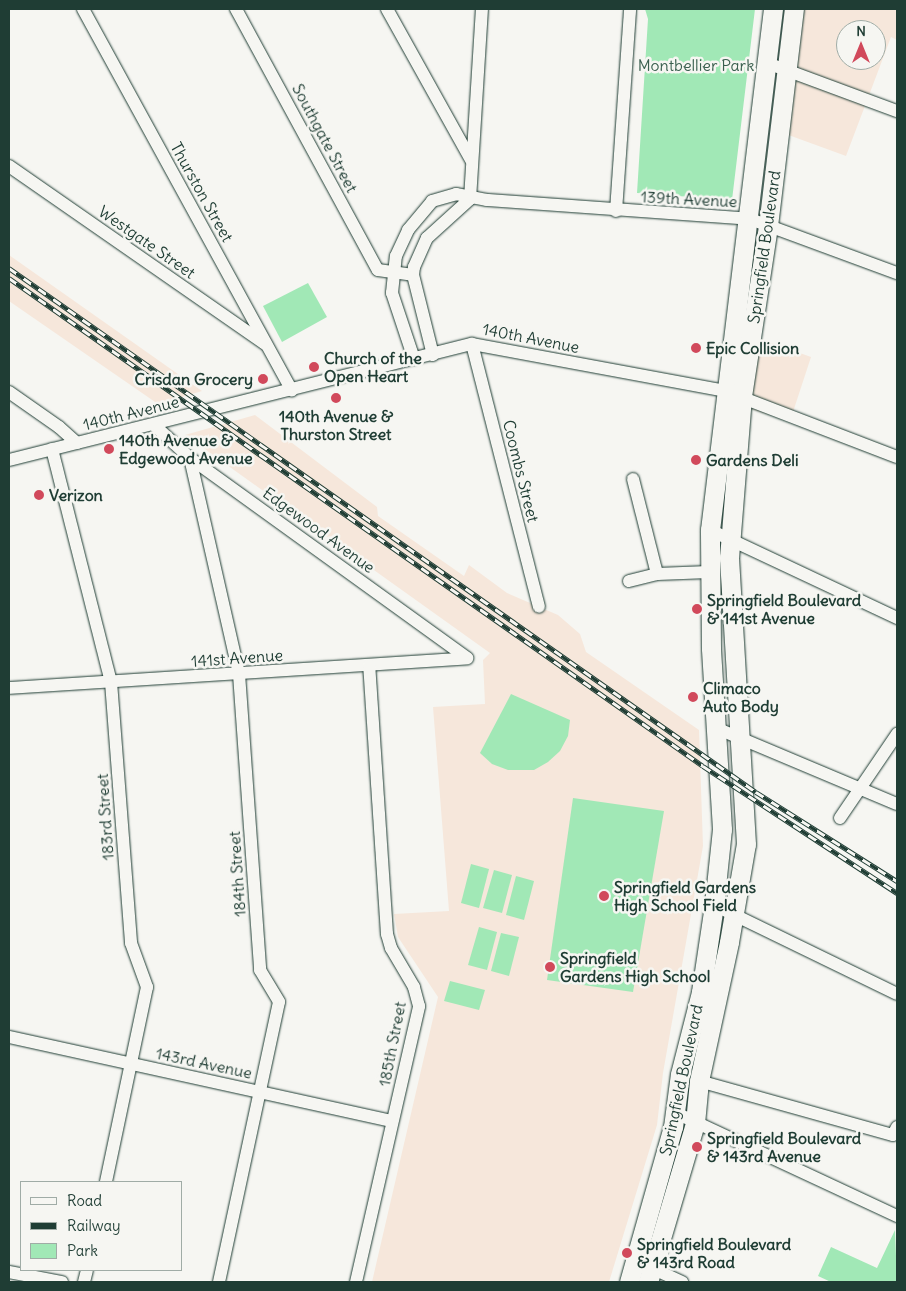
<!DOCTYPE html>
<html>
<head>
<meta charset="utf-8">
<style>
  body { margin:0 }
  #map { position:relative; width:906px; height:1291px; overflow:hidden; background:#f6f6f2; font-family:Delius,sans-serif }
  div>[style] { position:absolute }
  .built>* { inset:0; background:#f6e7db }
  .green>* { inset:0; background:#a1e8b6 }
  .roads { filter:drop-shadow(0 0 1px #1f3d34) drop-shadow(0 0 1px #1f3d34) }
  .street>* { height:12px; margin:-6px; padding:0 6px; transform-origin:6px; border-radius:6px; background:#f6f6f2 }
  .primary>* { height:19px; margin:-9.5px; padding:0 9.5px; transform-origin:9.5px; border-radius:9.5px; background:#f6f6f2 }
  .rail>* { height:5px; margin-top:-2.5px; transform-origin:0; background:repeating-linear-gradient(90deg,#f6f6f2 0 9px,#1f3d34 0 18px); box-sizing:border-box; border-block:1px solid #1f3d34 }
  .dots>* { width:14px; height:14px; translate:-50% -50%; box-sizing:border-box; border:2px solid #f6f6f2; border-radius:50% }
  span { translate:-50% -50%; white-space:nowrap; text-align:center; line-height:1.15; -webkit-text-stroke:5px #f6f6f2; paint-order:stroke }
  .park-label { font-size:16px; color:#395f4e }
  .street-label { font-size:16px; color:#1f3d34 }
  .poi-label { font-size:16px; color:#1f3d34; font-weight:700 }
  .left { translate:0 -50%; text-align:left }
  .right { translate:-100% -50%; text-align:right }
  .frame { position:absolute; inset:0; border:10px solid #1f3d34; pointer-events:none }
  .legend { position:absolute; left:20px; top:1181px; width:162px; height:90px; box-sizing:border-box; background:#f6f6f2; border:1px solid #a0aca6; margin:0; padding:6px 9px; list-style:none; font-size:15px; color:#1f3d34 }
  .legend li { display:flex; align-items:center; gap:10px; height:25px }
  .legend b { width:25px; border:1px solid #a0aca6 }
  .north { position:absolute; left:836px; top:20px; width:50px; height:50px; box-sizing:border-box; background:#f6f6f2; border:1px solid #a0aca6; border-radius:50%; rotate:0deg; font-size:14px; font-weight:700; line-height:20px; text-align:center; color:#1f3d34 }
  .north::after { content:''; display:block; margin:auto; width:18px; height:22px; background:#d1495b; clip-path:polygon(50% 0,100% 100%,50% 72%,0 100%) }
</style>
</head>
<body>
<div id="map">
  <div class="built">
    <i style="clip-path:polygon(evenodd,799px 9px,897px 9px,897px 40px,891px 37px,846px 156px,783px 133px,799px 9px,846px 30px,876px 30px,876px 60px,846px 60px,846px 30px)"></i>
    <i style="clip-path:polygon(9px 255px,202px 391px,158px 404px,9px 301px)"></i>
    <i style="clip-path:polygon(755px 337px,811px 357px,790px 421px,747px 408px)"></i>
    <i style="clip-path:polygon(255px 415px,377px 507px,378px 516px,464px 576px,469px 565px,507px 593px,558px 615px,580px 634px,586px 652px,699px 730px,703px 846px,663px 1073px,657px 1125px,609px 1282px,372px 1282px,438px 997px,398px 937px,394px 914px,449px 911px,433px 707px,485px 704px,483px 660px,490px 653px,185px 435px)"></i>
  </div>
  <div class="green">
    <i style="clip-path:polygon(645px 9px,755px 9px,732px 200px,637px 193px,648px 19px)"></i>
    <i style="clip-path:polygon(308px 283px,327px 317px,282px 342px,263px 306px)"></i>
    <i style="clip-path:polygon(511px 694px,570px 720px,568px 736px,560px 751px,548px 762px,534px 770px,508px 770px,492px 764px,480px 753px)"></i>
    <i style="clip-path:polygon(573px 798px,664px 811px,633px 992px,547px 980px)"></i>
    <i style="clip-path:polygon(471px 864px,489px 869px,479px 908px,461px 903px)"></i>
    <i style="clip-path:polygon(494px 870px,512px 875px,502px 913px,483px 908px)"></i>
    <i style="clip-path:polygon(516px 876px,534px 881px,524px 920px,506px 915px)"></i>
    <i style="clip-path:polygon(479px 927px,497px 932px,487px 970px,468px 965px)"></i>
    <i style="clip-path:polygon(501px 933px,519px 937px,509px 976px,491px 971px)"></i>
    <i style="clip-path:polygon(450px 981px,485px 990px,479px 1010px,444px 1001px)"></i>
    <i style="clip-path:polygon(895px 1230px,897px 1282px,831px 1282px,818px 1276px,831px 1247px,877px 1268px)"></i>
  </div>
  <div class="roads">
    <div class="street">
      <i style="left:83px;top:9px;width:435px;rotate:61.3deg"></i>
      <i style="left:236px;top:9px;width:297px;rotate:61.5deg"></i>
      <i style="left:378px;top:270px;width:35px;rotate:8deg"></i>
      <i style="left:387px;top:9px;width:173px;rotate:60.9deg"></i>
      <i style="left:767px;top:63px;width:139px;rotate:20.3deg"></i>
      <i style="left:9px;top:166px;width:312px;rotate:34.8deg"></i>
      <i style="left:470px;top:199px;width:190px;rotate:-86.4deg"></i>
      <i style="left:616px;top:211px;width:202px;rotate:-86deg"></i>
      <i style="left:472px;top:344px;width:271px;rotate:75.7deg"></i>
      <i style="left:433px;top:355px;width:82px;rotate:-104deg"></i>
      <i style="left:413px;top:275px;width:8px;rotate:-83deg"></i>
      <i style="left:414px;top:267px;width:32px;rotate:-66deg"></i>
      <i style="left:427px;top:238px;width:58px;rotate:-42.2deg"></i>
      <i style="left:414px;top:359px;width:70px;rotate:-108.4deg"></i>
      <i style="left:392px;top:293px;width:37px;rotate:-84deg"></i>
      <i style="left:396px;top:256px;width:29px;rotate:-65deg"></i>
      <i style="left:408px;top:230px;width:38px;rotate:-50deg"></i>
      <i style="left:432px;top:201px;width:25px;rotate:-16deg"></i>
      <i style="left:456px;top:194px;width:32px;rotate:11deg"></i>
      <i style="left:487px;top:200px;width:264px;rotate:4.1deg"></i>
      <i style="left:750px;top:219px;width:157px;rotate:20.2deg"></i>
      <i style="left:9px;top:392px;width:61px;rotate:35deg"></i>
      <i style="left:59px;top:427px;width:24px;rotate:42deg"></i>
      <i style="left:154px;top:425px;width:49px;rotate:42.5deg"></i>
      <i style="left:190px;top:458px;width:342px;rotate:35.8deg"></i>
      <i style="left:52px;top:449px;width:240px;rotate:75.8deg"></i>
      <i style="left:111px;top:682px;width:262px;rotate:85.6deg"></i>
      <i style="left:131px;top:943px;width:47px;rotate:70deg"></i>
      <i style="left:147px;top:987px;width:199px;rotate:101.9deg"></i>
      <i style="left:190px;top:458px;width:221px;rotate:77.2deg"></i>
      <i style="left:239px;top:674px;width:297px;rotate:85.9deg"></i>
      <i style="left:260px;top:970px;width:37px;rotate:59deg"></i>
      <i style="left:279px;top:1002px;width:286px;rotate:102.1deg"></i>
      <i style="left:9px;top:460px;width:477px;rotate:-14.1deg"></i>
      <i style="left:472px;top:344px;width:257px;rotate:10.5deg"></i>
      <i style="left:725px;top:391px;width:184px;rotate:21deg"></i>
      <i style="left:633px;top:479px;width:98px;rotate:75.8deg"></i>
      <i style="left:710px;top:530px;width:207px;rotate:25.2deg"></i>
      <i style="left:629px;top:581px;width:29px;rotate:-14deg"></i>
      <i style="left:657px;top:574px;width:52px;rotate:-2.2deg"></i>
      <i style="left:9px;top:688px;width:459px;rotate:-3.7deg"></i>
      <i style="left:716px;top:728px;width:196px;rotate:22.8deg"></i>
      <i style="left:840px;top:818px;width:102px;rotate:-55.8deg"></i>
      <i style="left:714px;top:905px;width:203px;rotate:25.9deg"></i>
      <i style="left:9px;top:1037px;width:392px;rotate:12.4deg"></i>
      <i style="left:699px;top:1081px;width:201px;rotate:15.6deg"></i>
      <i style="left:893px;top:1135px;width:9px;rotate:-63deg"></i>
      <i style="left:676px;top:1113px;width:244px;rotate:25deg"></i>
      <i style="left:645px;top:1265px;width:41px;rotate:24.7deg"></i>
      <i style="left:9px;top:1272px;width:54px;rotate:10.7deg"></i>
      <i style="left:84px;top:1282px;width:12px;rotate:-76deg"></i>
      <i style="left:356px;top:1282px;width:283px;rotate:-77.1deg"></i>
      <i style="left:419px;top:1006px;width:20px;rotate:-105deg"></i>
      <i style="left:414px;top:987px;width:45px;rotate:-120.5deg"></i>
      <i style="left:391px;top:948px;width:15px;rotate:-106deg"></i>
      <i style="left:387px;top:934px;width:269px;rotate:-93.8deg"></i>
    </div>
    <div class="primary">
      <i style="left:629px;top:1282px;width:161px;rotate:-74.2deg"></i>
      <i style="left:673px;top:1127px;width:53px;rotate:-82.5deg"></i>
      <i style="left:680px;top:1074px;width:85px;rotate:-75.6deg"></i>
      <i style="left:701px;top:992px;width:88px;rotate:-81.5deg"></i>
      <i style="left:714px;top:905px;width:76px;rotate:-84deg"></i>
      <i style="left:722px;top:829px;width:181px;rotate:-93.5deg"></i>
      <i style="left:711px;top:648px;width:118px;rotate:-90.5deg"></i>
      <i style="left:710px;top:530px;width:525px;rotate:-83.11deg"></i>
      <i style="left:648px;top:1282px;width:166px;rotate:-73.5deg"></i>
      <i style="left:695px;top:1123px;width:42px;rotate:-84.6deg"></i>
      <i style="left:699px;top:1081px;width:142px;rotate:-77.8deg"></i>
      <i style="left:729px;top:942px;width:99px;rotate:-80.2deg"></i>
      <i style="left:746px;top:844px;width:287px;rotate:-93.4deg"></i>
      <i style="left:729px;top:558px;width:163px;rotate:-85.4deg"></i>
      <i style="left:742px;top:396px;width:172px;rotate:-81.3deg"></i>
      <i style="left:768px;top:226px;width:219px;rotate:-83.2deg"></i>
    </div>
  </div>
  <div class="rail">
    <i style="left:9px;top:268px;width:912px;rotate:35.05deg"></i>
    <i style="left:756px;top:792px;width:167px;rotate:32.3deg"></i>
    <i style="left:9px;top:278px;width:848px;rotate:35.11deg"></i>
    <i style="left:703px;top:766px;width:232px;rotate:33.2deg"></i>
  </div>
  <div class="dots">
    <i style="left:696px;top:348px;background:#d1495b"></i>
    <i style="left:314px;top:367px;background:#d1495b"></i>
    <i style="left:263px;top:379px;background:#d1495b"></i>
    <i style="left:336px;top:398px;background:#d1495b"></i>
    <i style="left:109px;top:449px;background:#d1495b"></i>
    <i style="left:696px;top:460px;background:#d1495b"></i>
    <i style="left:39px;top:495px;background:#d1495b"></i>
    <i style="left:697px;top:609px;background:#d1495b"></i>
    <i style="left:693px;top:697px;background:#d1495b"></i>
    <i style="left:604px;top:896px;background:#d1495b"></i>
    <i style="left:550px;top:967px;background:#d1495b"></i>
    <i style="left:697px;top:1147px;background:#d1495b"></i>
    <i style="left:627px;top:1253px;background:#d1495b"></i>
  </div>
  <div class="park-label">
    <span style="left:696px;top:65px">Montbellier Park</span>
  </div>
  <div class="street-label">
    <span style="left:325px;top:138px;rotate:62deg">Southgate Street</span>
    <span style="left:202px;top:192px;rotate:61deg">Thurston Street</span>
    <span style="left:689px;top:199px;rotate:3deg">139th Avenue</span>
    <span style="left:147px;top:242px;rotate:35deg">Westgate Street</span>
    <span style="left:764px;top:247px;rotate:-82deg">Springfield Boulevard</span>
    <span style="left:531px;top:338px;rotate:11deg">140th Avenue</span>
    <span style="left:131px;top:413px;rotate:-14deg">140th Avenue</span>
    <span style="left:521px;top:471px;rotate:76deg">Coombs Street</span>
    <span style="left:319px;top:530px;rotate:36deg">Edgewood Avenue</span>
    <span style="left:237px;top:658px;rotate:-4deg">141st Avenue</span>
    <span style="left:105px;top:817px;rotate:-94deg">183rd Street</span>
    <span style="left:237px;top:874px;rotate:-94deg">184th Street</span>
    <span style="left:392px;top:1044px;rotate:-79deg">185th Street</span>
    <span style="left:204px;top:1063px;rotate:12deg">143rd Avenue</span>
    <span style="left:681px;top:1080px;rotate:-78deg">Springfield Boulevard</span>
  </div>
  <div class="poi-label">
    <span class="left" style="left:706px;top:348px">Epic Collision</span>
    <span class="left" style="left:324px;top:367px">Church of the<br>Open Heart</span>
    <span class="right" style="left:253px;top:379px">Crisdan Grocery</span>
    <span style="left:336px;top:425px">140th Avenue &amp;<br>Thurston Street</span>
    <span class="left" style="left:119px;top:449px">140th Avenue &amp;<br>Edgewood Avenue</span>
    <span class="left" style="left:706px;top:460px">Gardens Deli</span>
    <span class="left" style="left:49px;top:495px">Verizon</span>
    <span class="left" style="left:707px;top:609px">Springfield Boulevard<br>&amp; 141st Avenue</span>
    <span class="left" style="left:703px;top:697px">Climaco<br>Auto Body</span>
    <span class="left" style="left:614px;top:896px">Springfield Gardens<br>High School Field</span>
    <span class="left" style="left:560px;top:967px">Springfield<br>Gardens High School</span>
    <span class="left" style="left:707px;top:1147px">Springfield Boulevard<br>&amp; 143rd Avenue</span>
    <span class="left" style="left:637px;top:1253px">Springfield Boulevard<br>&amp; 143rd Road</span>
  </div>
  <div class="frame"></div>
  <ul class="legend">
  <li><b style="height:6px;background:#f6f6f2"></b>Road</li>
  <li><b style="height:6px;background:#1f3d34"></b>Railway</li>
  <li><b style="height:14px;background:#a1e8b6"></b>Park</li>
  </ul>
  <div class="north">N</div>
</div>
</body>
</html>
